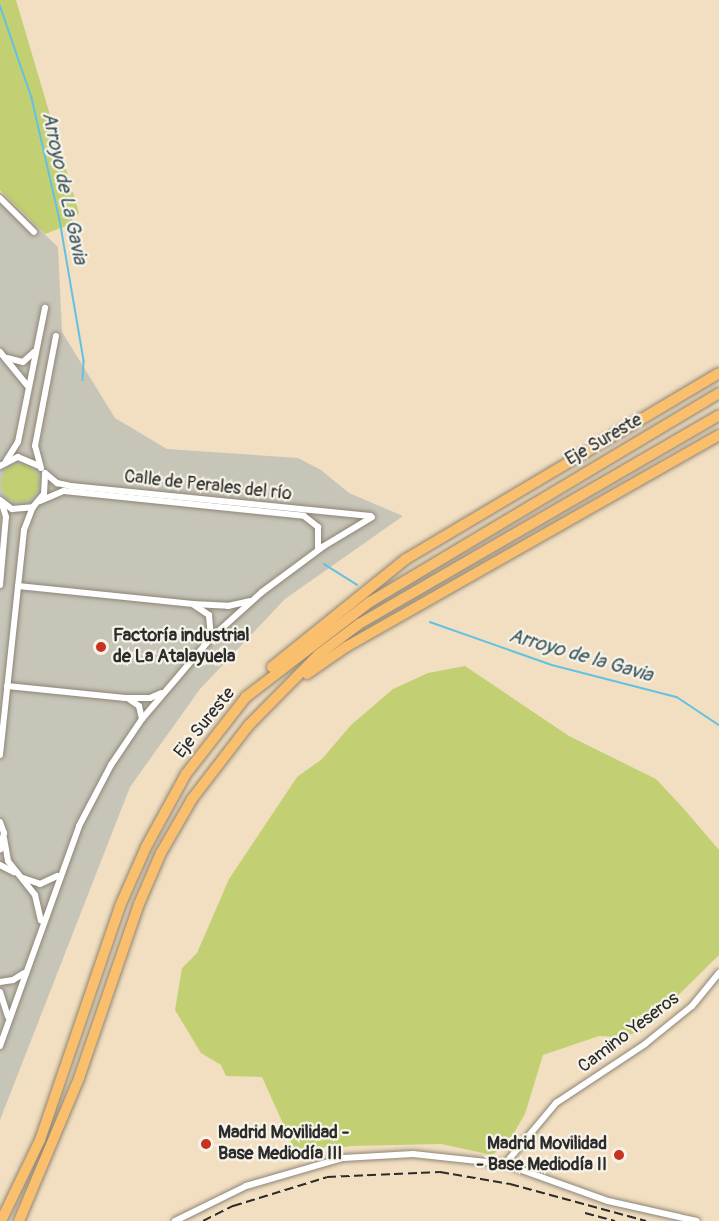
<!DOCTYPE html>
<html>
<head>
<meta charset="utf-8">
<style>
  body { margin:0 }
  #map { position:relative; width:719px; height:1221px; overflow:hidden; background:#f2dfc1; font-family:Pangolin,sans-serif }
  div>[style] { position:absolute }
  .industrial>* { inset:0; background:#c7c5b8 }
  .green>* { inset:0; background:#c2d073 }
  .round { border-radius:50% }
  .stream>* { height:1.5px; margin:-0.75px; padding:0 0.75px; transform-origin:0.75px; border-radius:0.75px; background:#63c1e1 }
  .roads { filter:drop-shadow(0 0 2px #8e8576) drop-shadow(0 0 2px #8e8576) }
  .minor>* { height:6px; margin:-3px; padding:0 3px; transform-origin:3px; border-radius:3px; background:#fff }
  .motorway>* { height:10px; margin:-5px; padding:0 5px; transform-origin:5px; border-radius:5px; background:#f9bf6c }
  .rail>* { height:1.5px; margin-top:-0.75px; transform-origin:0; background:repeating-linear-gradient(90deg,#2b2b2b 0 9px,transparent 0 13.5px) }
  .dots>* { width:16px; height:16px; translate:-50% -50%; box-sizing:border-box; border:3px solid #f7f3e8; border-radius:50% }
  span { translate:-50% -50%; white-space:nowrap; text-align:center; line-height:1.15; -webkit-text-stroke:4.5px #f7f3e8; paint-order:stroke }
  .street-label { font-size:18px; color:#2b2b2b }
  .poi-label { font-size:18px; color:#2b2b2b; font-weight:700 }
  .left { translate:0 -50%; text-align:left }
  .right { translate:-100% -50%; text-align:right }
  .water-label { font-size:20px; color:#3c5862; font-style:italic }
</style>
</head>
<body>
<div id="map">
  <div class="industrial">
    <i style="clip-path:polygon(0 192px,58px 247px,62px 332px,115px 418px,167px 449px,298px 458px,321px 470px,349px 493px,403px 516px,285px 599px,200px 689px,130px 787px,0 1120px)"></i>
  </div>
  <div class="green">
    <i style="clip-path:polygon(0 0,16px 0,79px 213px,66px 226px,45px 234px,0 190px)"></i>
    <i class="round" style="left:1px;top:464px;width:38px;height:38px"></i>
    <i style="clip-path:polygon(465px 666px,569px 736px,656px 779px,684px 809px,719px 850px,719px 955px,642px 1031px,620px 1037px,599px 1036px,543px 1055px,525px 1114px,508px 1143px,492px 1155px,441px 1144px,351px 1146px,297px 1155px,262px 1077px,226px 1076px,221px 1065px,201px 1053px,175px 1010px,182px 968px,197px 953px,229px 879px,297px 777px,322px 759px,351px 725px,393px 689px,428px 673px)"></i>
  </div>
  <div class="stream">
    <i style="left:0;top:5px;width:98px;rotate:71deg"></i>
    <i style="left:32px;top:98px;width:125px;rotate:77.1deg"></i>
    <i style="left:60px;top:220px;width:143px;rotate:80.3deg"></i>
    <i style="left:84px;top:361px;width:19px;rotate:93deg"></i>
    <i style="left:324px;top:564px;width:39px;rotate:32deg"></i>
    <i style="left:430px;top:622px;width:129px;rotate:19.4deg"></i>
    <i style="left:552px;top:665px;width:129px;rotate:14.4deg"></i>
    <i style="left:677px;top:697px;width:50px;rotate:33.7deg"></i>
  </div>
  <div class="roads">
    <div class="minor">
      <i style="left:0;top:198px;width:48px;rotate:45deg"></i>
      <i style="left:0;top:352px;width:43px;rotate:50.7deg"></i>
      <i style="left:7px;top:358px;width:16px;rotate:14deg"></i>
      <i style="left:23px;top:362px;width:15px;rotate:-42deg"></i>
      <i style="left:6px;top:461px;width:22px;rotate:-58deg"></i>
      <i style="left:18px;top:442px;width:137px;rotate:-78.6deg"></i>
      <i style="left:0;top:466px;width:20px;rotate:-27deg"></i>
      <i style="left:18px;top:457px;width:23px;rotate:23deg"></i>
      <i style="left:41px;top:468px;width:23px;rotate:-105deg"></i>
      <i style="left:35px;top:446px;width:112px;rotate:-79.2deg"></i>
      <i style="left:45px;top:473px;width:16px;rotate:40deg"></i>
      <i style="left:57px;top:483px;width:14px;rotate:12deg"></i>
      <i style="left:71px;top:486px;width:301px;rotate:5.7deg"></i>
      <i style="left:0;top:500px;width:15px;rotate:37deg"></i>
      <i style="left:12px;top:509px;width:21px;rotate:-5deg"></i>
      <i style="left:33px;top:507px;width:17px;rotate:-50deg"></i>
      <i style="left:44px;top:494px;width:20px;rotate:-87deg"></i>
      <i style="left:40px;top:501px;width:26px;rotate:-23deg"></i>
      <i style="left:64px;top:491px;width:241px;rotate:5.9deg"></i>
      <i style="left:304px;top:516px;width:18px;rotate:38deg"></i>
      <i style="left:318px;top:527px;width:22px;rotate:90deg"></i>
      <i style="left:0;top:585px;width:68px;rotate:-85deg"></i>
      <i style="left:6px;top:517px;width:14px;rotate:-107deg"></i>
      <i style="left:18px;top:586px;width:176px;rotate:5.9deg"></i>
      <i style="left:193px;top:604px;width:35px;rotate:3deg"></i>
      <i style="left:228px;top:606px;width:22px;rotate:-13deg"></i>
      <i style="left:194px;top:605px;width:18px;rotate:34deg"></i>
      <i style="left:209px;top:615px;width:22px;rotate:85deg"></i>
      <i style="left:7px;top:686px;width:119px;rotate:5.8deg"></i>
      <i style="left:125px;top:698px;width:25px"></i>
      <i style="left:150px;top:698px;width:12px;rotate:-24deg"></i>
      <i style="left:129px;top:699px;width:12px;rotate:35deg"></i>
      <i style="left:139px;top:706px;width:13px;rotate:77deg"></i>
      <i style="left:0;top:755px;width:226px;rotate:-83.9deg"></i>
      <i style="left:24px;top:530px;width:25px;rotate:-69deg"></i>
      <i style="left:0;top:822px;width:12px;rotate:70deg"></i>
      <i style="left:4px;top:833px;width:17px;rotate:103deg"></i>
      <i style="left:4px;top:838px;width:23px;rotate:80deg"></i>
      <i style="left:8px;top:861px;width:43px;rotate:51.5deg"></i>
      <i style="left:35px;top:895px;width:26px;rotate:77deg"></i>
      <i style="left:0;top:865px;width:16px;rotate:27deg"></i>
      <i style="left:23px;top:878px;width:18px;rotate:19deg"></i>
      <i style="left:40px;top:884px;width:19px;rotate:-25deg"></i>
      <i style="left:0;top:982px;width:13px;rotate:-9deg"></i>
      <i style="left:13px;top:980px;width:13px;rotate:-32deg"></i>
      <i style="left:0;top:992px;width:26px;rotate:72deg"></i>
      <i style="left:0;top:1046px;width:234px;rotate:-70.2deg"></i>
      <i style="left:79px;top:826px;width:69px;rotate:-62.3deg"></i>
      <i style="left:111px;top:765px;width:55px;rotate:-56deg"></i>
      <i style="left:142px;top:719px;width:106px;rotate:-49.6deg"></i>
      <i style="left:211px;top:638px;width:69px;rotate:-42deg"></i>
      <i style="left:262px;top:592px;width:77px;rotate:-36.6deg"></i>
      <i style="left:324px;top:546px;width:56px;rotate:-31.1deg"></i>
      <i style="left:505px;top:1164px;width:80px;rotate:-50.1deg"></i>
      <i style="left:556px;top:1103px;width:107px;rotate:-33.5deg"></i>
      <i style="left:645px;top:1044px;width:60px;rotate:-39deg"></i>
      <i style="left:692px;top:1006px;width:43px;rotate:-50.7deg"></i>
      <i style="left:175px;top:1221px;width:79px;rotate:-26.2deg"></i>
      <i style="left:246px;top:1186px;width:101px;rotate:-16.1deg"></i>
      <i style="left:343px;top:1158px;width:70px;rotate:-3.3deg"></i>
      <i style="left:413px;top:1154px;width:93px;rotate:6.2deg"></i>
      <i style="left:505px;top:1164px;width:109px;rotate:19.8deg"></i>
      <i style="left:608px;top:1201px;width:91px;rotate:12.7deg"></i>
    </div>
    <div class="motorway">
      <i style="left:272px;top:667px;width:172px;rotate:-38.9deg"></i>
      <i style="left:406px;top:559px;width:364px;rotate:-30.7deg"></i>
      <i style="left:307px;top:674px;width:47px;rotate:-34.7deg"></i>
      <i style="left:346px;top:647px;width:429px;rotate:-29.6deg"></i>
      <i style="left:1px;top:1221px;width:90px;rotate:-64.3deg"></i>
      <i style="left:40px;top:1140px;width:247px;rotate:-71.1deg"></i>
      <i style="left:120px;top:906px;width:64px;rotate:-66.2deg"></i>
      <i style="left:146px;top:847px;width:83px;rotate:-61.3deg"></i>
      <i style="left:186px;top:774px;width:98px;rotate:-52.1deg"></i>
      <i style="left:246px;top:697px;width:156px;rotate:-37.5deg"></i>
      <i style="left:370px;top:602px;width:407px;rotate:-30.9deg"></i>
      <i style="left:19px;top:1221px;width:155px;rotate:-67.2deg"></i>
      <i style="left:79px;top:1078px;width:184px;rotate:-71deg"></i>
      <i style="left:139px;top:904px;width:56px;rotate:-66.7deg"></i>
      <i style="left:161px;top:853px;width:62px;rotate:-60.1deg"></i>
      <i style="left:192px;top:799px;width:93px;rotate:-52.4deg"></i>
      <i style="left:249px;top:725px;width:98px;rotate:-45.4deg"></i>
      <i style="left:318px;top:655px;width:51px;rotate:-37.1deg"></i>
      <i style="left:359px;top:624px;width:416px;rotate:-30.1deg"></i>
    </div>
  </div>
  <div class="rail">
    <i style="left:585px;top:1213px;width:31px;rotate:15deg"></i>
    <i style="left:203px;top:1221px;width:34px;rotate:-27deg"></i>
    <i style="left:233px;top:1206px;width:98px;rotate:-17.1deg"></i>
    <i style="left:327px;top:1177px;width:113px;rotate:-2.5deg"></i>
    <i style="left:440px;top:1172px;width:71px;rotate:9.7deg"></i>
    <i style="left:510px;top:1184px;width:141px;rotate:15.2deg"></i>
  </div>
  <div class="dots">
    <i style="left:101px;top:647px;background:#c8321e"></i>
    <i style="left:206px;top:1144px;background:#c8321e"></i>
    <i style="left:619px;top:1155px;background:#c8321e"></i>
  </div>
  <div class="street-label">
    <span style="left:604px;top:440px;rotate:-30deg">Eje Sureste</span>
    <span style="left:208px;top:486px;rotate:6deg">Calle de Perales del río</span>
    <span style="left:205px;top:723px;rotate:-51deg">Eje Sureste</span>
    <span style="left:629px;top:1033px;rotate:-37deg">Camino Yeseros</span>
  </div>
  <div class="poi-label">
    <span class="left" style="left:113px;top:647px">Factoría industrial<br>de La Atalayuela</span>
    <span class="left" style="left:218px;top:1144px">Madrid Movilidad -<br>Base Mediodía III</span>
    <span class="right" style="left:607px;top:1155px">Madrid Movilidad<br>- Base Mediodía II</span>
  </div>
  <div class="water-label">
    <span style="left:65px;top:188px;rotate:78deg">Arroyo de La Gavia</span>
    <span style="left:581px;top:655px;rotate:16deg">Arroyo de la Gavia</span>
  </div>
</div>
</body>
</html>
